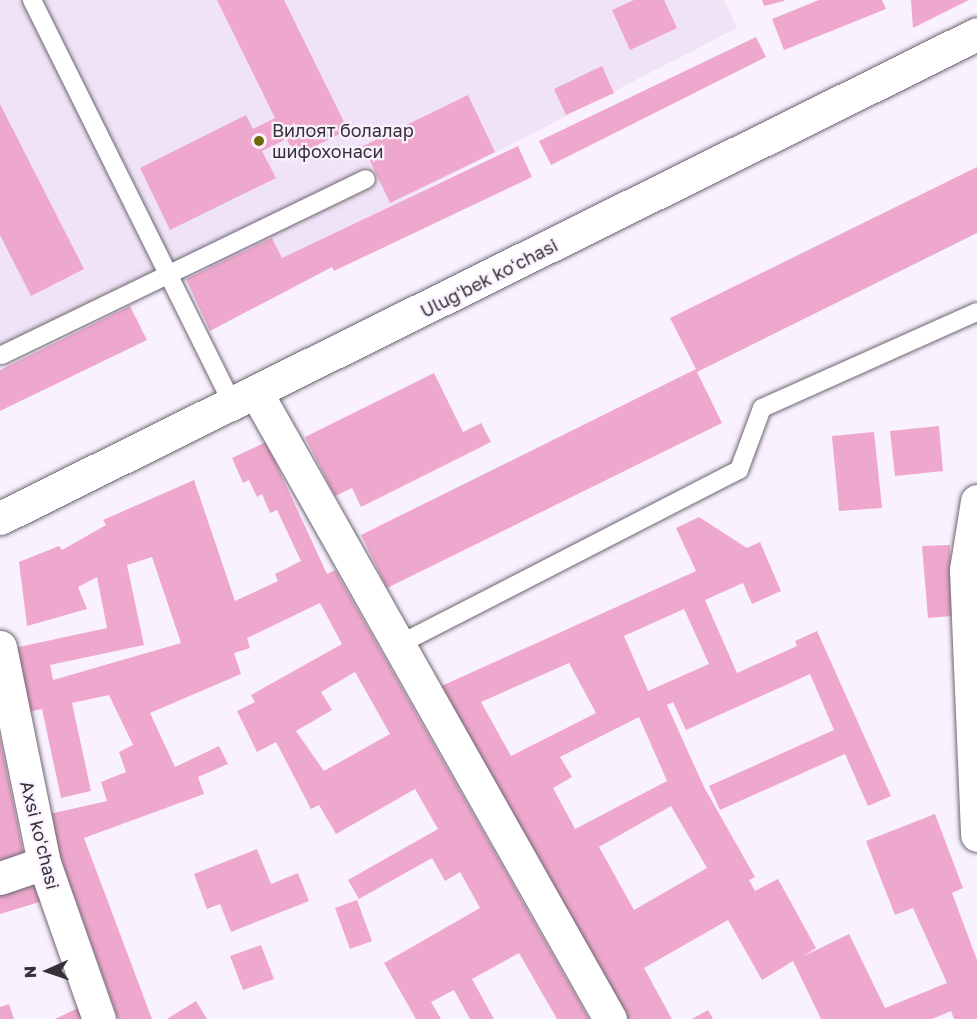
<!DOCTYPE html>
<html>
<head>
<meta charset="utf-8">
<style>
  body { margin:0 }
  #map { position:relative; width:977px; height:1019px; overflow:hidden; background:#faf1ff; font-family:"Golos Text",sans-serif }
  div>[style] { position:absolute }
  .built>* { inset:0; background:#f1e3f7 }
  .building>* { inset:0; background:#efa8cd }
  .roads { filter:drop-shadow(0 0 2px #6d6671) drop-shadow(0 0 2px #6d6671) }
  .lane>* { height:18px; margin:-9px; padding:0 9px; transform-origin:9px; border-radius:9px; background:#fff }
  .street>* { height:33px; margin:-16.5px; padding:0 16.5px; transform-origin:16.5px; border-radius:16.5px; background:#fff }
  .secondary>* { height:33px; margin:-16.5px; padding:0 16.5px; transform-origin:16.5px; border-radius:16.5px; background:#fff }
  .dots>* { width:16px; height:16px; translate:-50% -50%; box-sizing:border-box; border:3px solid #faf1ff; border-radius:50% }
  span { translate:-50% -50%; white-space:nowrap; text-align:center; line-height:1.15; -webkit-text-stroke:4.5px #faf1ff; paint-order:stroke }
  .poi-label { font-size:18px; color:#363237 }
  .left { translate:0 -50%; text-align:left }
  .street-label { font-size:18px; color:#363237 }
  .north { position:absolute; left:18px; top:941px; width:60px; height:60px; -webkit-text-stroke:4px #faf1ff; paint-order:stroke; rotate:267deg; font-size:16px; font-weight:700; line-height:24px; text-align:center; color:#363237 }
  .north::after { content:''; display:block; margin:auto; width:21px; height:27px; background:#363237; clip-path:polygon(50% 0,100% 100%,50% 72%,0 100%) }
</style>
</head>
<body>
<div id="map">
  <div class="built">
    <i style="clip-path:polygon(0 0,724px 0,737px 28px,223px 293px,201px 254px,0 347px)"></i>
  </div>
  <div class="building">
    <i style="clip-path:polygon(217px 0,284px 0,348px 130px,295px 156px,287px 139px,262px 151px,276px 178px,170px 230px,140px 168px,246px 115px,253px 129px,275px 118px)"></i>
    <i style="clip-path:polygon(634px 0,664px 0,677px 28px,630px 50px,612px 10px)"></i>
    <i style="clip-path:polygon(762px 0,784px 0,784px 1px,764px 6px)"></i>
    <i style="clip-path:polygon(819px 0,882px 0,886px 9px,784px 50px,772px 19px)"></i>
    <i style="clip-path:polygon(911px 0,969px 0,913px 28px)"></i>
    <i style="clip-path:polygon(756px 37px,766px 57px,551px 165px,539px 141px)"></i>
    <i style="clip-path:polygon(602px 66px,614px 93px,566px 115px,554px 89px)"></i>
    <i style="clip-path:polygon(468px 95px,495px 152px,390px 203px,363px 146px)"></i>
    <i style="clip-path:polygon(0 104px,84px 269px,31px 296px,0 235px)"></i>
    <i style="clip-path:polygon(518px 146px,532px 177px,334px 271px,332px 267px,210px 331px,186px 279px,272px 238px,282px 258px)"></i>
    <i style="clip-path:polygon(977px 167px,977px 233px,697px 372px,722px 423px,387px 588px,361px 535px,696px 369px,670px 318px)"></i>
    <i style="clip-path:polygon(130px 306px,147px 340px,0 411px,0 370px)"></i>
    <i style="clip-path:polygon(434px 373px,463px 432px,481px 423px,491px 442px,361px 507px,352px 488px,335px 496px,305px 437px)"></i>
    <i style="clip-path:polygon(939px 426px,943px 471px,895px 476px,890px 431px)"></i>
    <i style="clip-path:polygon(874px 432px,882px 508px,839px 511px,832px 436px)"></i>
    <i style="clip-path:polygon(evenodd,266px 442px,327px 574px,335px 570px,589px 1019px,557px 1019px,519px 953px,472px 979px,494px 1019px,470px 1019px,454px 990px,431px 1002px,441px 1019px,416px 1019px,384px 963px,480px 908px,460px 872px,445px 881px,432px 858px,359px 899px,348px 880px,438px 829px,415px 789px,336px 834px,319px 805px,311px 809px,276px 742px,257px 752px,237px 711px,255px 702px,251px 695px,342px 644px,320px 603px,247px 638px,250px 648px,234px 653px,241px 674px,150px 713px,175px 767px,219px 746px,228px 764px,198px 777px,204px 794px,84px 838px,152px 1019px,118px 1019px,45px 815px,107px 801px,101px 782px,126px 772px,119px 752px,133px 745px,109px 695px,72px 703px,91px 791px,61px 798px,42px 709px,28px 712px,14px 648px,107px 628px,97px 577px,78px 587px,87px 609px,27px 626px,19px 562px,59px 546px,62px 550px,106px 525px,103px 520px,194px 480px,235px 601px,278px 581px,275px 574px,301px 561px,277px 510px,270px 513px,262px 494px,257px 497px,249px 480px,243px 483px,232px 458px,266px 442px,152px 557px,181px 643px,53px 680px,50px 665px,144px 645px,127px 565px,152px 557px,266px 442px,355px 672px,390px 734px,324px 771px,296px 731px,332px 710px,321px 692px,355px 672px)"></i>
    <i style="clip-path:polygon(evenodd,699px 517px,747px 548px,760px 542px,781px 591px,752px 604px,743px 583px,705px 600px,737px 673px,797px 646px,795px 641px,817px 631px,891px 796px,868px 806px,845px 754px,720px 810px,709px 786px,834px 730px,810px 674px,686px 730px,673px 702px,667px 705px,704px 787px,755px 877px,749px 880px,755px 891px,778px 879px,816px 948px,804px 956px,849px 934px,885px 1008px,947px 983px,913px 908px,895px 915px,866px 841px,935px 814px,963px 888px,952px 893px,977px 960px,977px 1019px,954px 1019px,951px 1011px,932px 1019px,821px 1019px,793px 961px,762px 980px,728px 920px,644px 968px,672px 1019px,623px 1019px,437px 688px,696px 571px,676px 528px,699px 517px,684px 609px,709px 664px,648px 691px,624px 636px,684px 609px,699px 517px,569px 663px,596px 713px,511px 756px,481px 702px,569px 663px,699px 517px,639px 717px,667px 781px,575px 829px,553px 788px,572px 777px,560px 757px,639px 717px,699px 517px,671px 806px,707px 868px,634px 910px,599px 847px,671px 806px)"></i>
    <i style="clip-path:polygon(950px 545px,953px 616px,928px 618px,922px 546px)"></i>
    <i style="clip-path:polygon(0 738px,26px 866px,0 874px)"></i>
    <i style="clip-path:polygon(257px 849px,271px 884px,298px 873px,309px 901px,231px 932px,220px 904px,207px 909px,194px 874px)"></i>
    <i style="clip-path:polygon(34px 871px,43px 901px,0 914px,0 881px)"></i>
    <i style="clip-path:polygon(357px 900px,372px 941px,350px 949px,335px 908px)"></i>
    <i style="clip-path:polygon(261px 945px,274px 979px,243px 990px,230px 956px)"></i>
    <i style="clip-path:polygon(196px 1001px,207px 1019px,167px 1019px,170px 1017px)"></i>
    <i style="clip-path:polygon(9px 1004px,14px 1019px,0 1019px,0 1007px)"></i>
    <i style="clip-path:polygon(80px 1007px,86px 1019px,55px 1019px)"></i>
    <i style="clip-path:polygon(708px 1010px,713px 1019px,692px 1019px)"></i>
  </div>
  <div class="roads">
    <div class="lane">
      <i style="left:32px;top:0;width:452px;rotate:63.6deg"></i>
      <i style="left:2px;top:355px;width:404px;rotate:-25.8deg"></i>
      <i style="left:402px;top:643px;width:379px;rotate:-27.2deg"></i>
      <i style="left:739px;top:470px;width:66px;rotate:-69.6deg"></i>
      <i style="left:762px;top:408px;width:235px;rotate:-24.1deg"></i>
    </div>
    <div class="street">
      <i style="left:257px;top:394px;width:718px;rotate:60.54deg"></i>
      <i style="left:977px;top:501px;width:70px;rotate:99.1deg"></i>
      <i style="left:966px;top:570px;width:265px;rotate:87.6deg"></i>
      <i style="left:0;top:878px;width:46px;rotate:-18.8deg"></i>
    </div>
    <div class="secondary">
      <i style="left:0;top:518px;width:1090px;rotate:-26.35deg"></i>
      <i style="left:0;top:647px;width:220px;rotate:78.5deg"></i>
      <i style="left:44px;top:863px;width:165px;rotate:70.6deg"></i>
    </div>
  </div>
  <div class="dots">
    <i style="left:259px;top:141px;background:#6a6a08"></i>
  </div>
  <div class="poi-label">
    <span class="left" style="left:272px;top:141px">Вилоят болалар<br>шифохонаси</span>
  </div>
  <div class="street-label">
    <span style="left:489px;top:278px;rotate:-27deg">Ulugʻbek koʻchasi</span>
    <span style="left:40px;top:835px;rotate:76deg">Axsi koʻchasi</span>
  </div>
  <div class="north">N</div>
</div>
</body>
</html>
